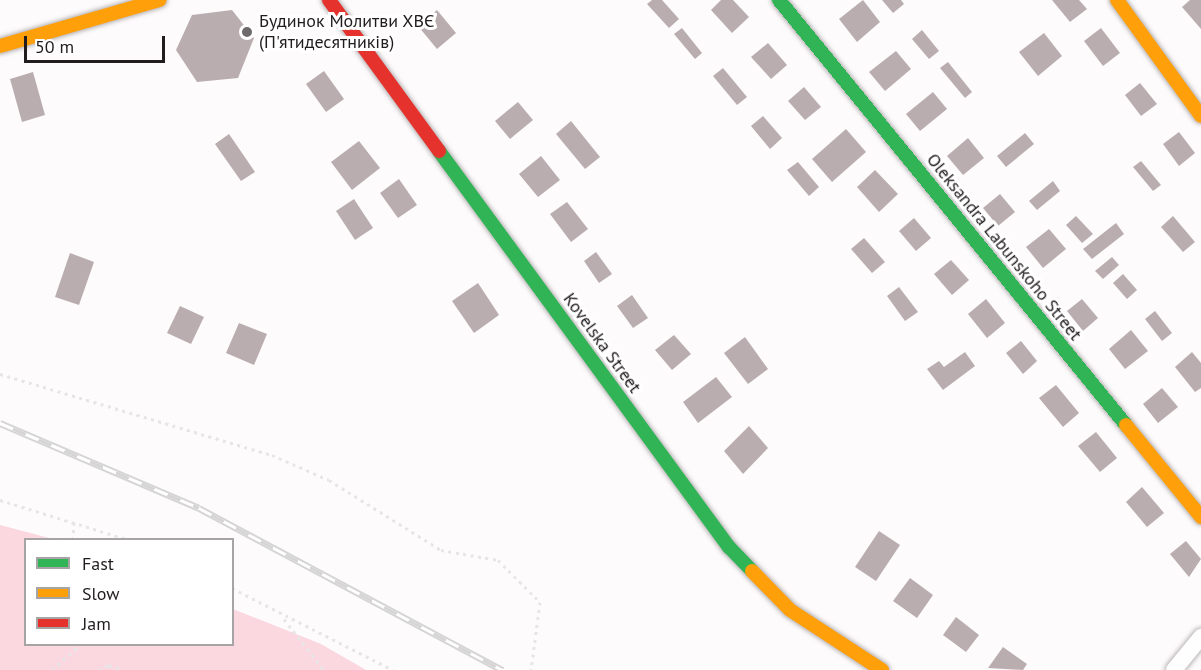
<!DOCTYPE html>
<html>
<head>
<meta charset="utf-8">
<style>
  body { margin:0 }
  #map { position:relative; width:1201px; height:670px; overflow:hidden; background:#fefbfc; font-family:"PT Sans",sans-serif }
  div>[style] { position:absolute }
  .forest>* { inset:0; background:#fbd7df }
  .building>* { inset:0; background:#b9adb0 }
  .path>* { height:3px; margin-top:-1.5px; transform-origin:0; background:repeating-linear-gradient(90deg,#e6e6e6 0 3px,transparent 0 7.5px) }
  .roads { filter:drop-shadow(0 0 2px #b8b5b6) drop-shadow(0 0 2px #b8b5b6) }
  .street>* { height:16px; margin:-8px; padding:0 8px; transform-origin:8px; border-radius:8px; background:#fffeff }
  .fast>* { height:14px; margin:-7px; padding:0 7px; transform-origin:7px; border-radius:7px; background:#30b455 }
  .slow>* { height:14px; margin:-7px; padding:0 7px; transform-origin:7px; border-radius:7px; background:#ff9f0a }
  .jam>* { height:14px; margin:-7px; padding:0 7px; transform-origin:7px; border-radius:7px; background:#e5322d }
  .rail>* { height:7px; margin-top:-3.5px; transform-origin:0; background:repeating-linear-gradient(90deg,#fff 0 14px,#d5d5d5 0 28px); box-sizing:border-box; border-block:2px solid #d5d5d5 }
  .dots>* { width:16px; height:16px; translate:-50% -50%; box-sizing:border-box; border:3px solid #fff; border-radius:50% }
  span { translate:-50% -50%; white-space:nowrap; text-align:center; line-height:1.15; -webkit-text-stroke:6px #fff; paint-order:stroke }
  .poi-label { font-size:18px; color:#211c1d }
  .left { translate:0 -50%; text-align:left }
  .street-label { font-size:18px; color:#211c1d }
  .legend { position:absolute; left:24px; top:538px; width:210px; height:108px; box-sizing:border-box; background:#fff; border:2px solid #a6a4a5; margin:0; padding:8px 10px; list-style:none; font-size:18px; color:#211c1d }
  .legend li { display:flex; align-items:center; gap:12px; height:30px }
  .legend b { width:30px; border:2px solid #a6a4a5 }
  .scale { position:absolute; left:24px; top:36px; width:141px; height:27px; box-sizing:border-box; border:3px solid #211c1d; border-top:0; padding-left:8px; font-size:18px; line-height:21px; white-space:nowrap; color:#211c1d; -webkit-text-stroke:4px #fff; paint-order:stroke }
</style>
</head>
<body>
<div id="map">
  <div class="forest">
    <i style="clip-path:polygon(0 525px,53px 539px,26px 540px,26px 644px,232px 644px,233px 609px,321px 644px,366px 670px,0 670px)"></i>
  </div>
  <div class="building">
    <i style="clip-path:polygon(652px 0,662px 0,679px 19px,669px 28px,647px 4px)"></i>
    <i style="clip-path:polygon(721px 0,733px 0,749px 17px,732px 33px,711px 10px)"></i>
    <i style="clip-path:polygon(863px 0,880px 22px,857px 42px,839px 19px)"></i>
    <i style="clip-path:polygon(882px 0,901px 0,904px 4px,893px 13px)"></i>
    <i style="clip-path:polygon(1052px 0,1079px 0,1087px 9px,1070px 22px)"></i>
    <i style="clip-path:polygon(1190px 0,1201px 0,1201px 29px,1182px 7px)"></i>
    <i style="clip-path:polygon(232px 10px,254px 38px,238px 78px,197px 82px,176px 50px,192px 15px)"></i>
    <i style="clip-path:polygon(437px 10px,456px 33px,437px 49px,418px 26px)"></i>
    <i style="clip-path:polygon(682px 28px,702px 53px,695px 59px,674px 34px)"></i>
    <i style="clip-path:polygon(1101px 28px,1120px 53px,1103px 66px,1084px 41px)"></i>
    <i style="clip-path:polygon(922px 30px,939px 51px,929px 59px,912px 39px)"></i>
    <i style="clip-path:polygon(1044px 33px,1062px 56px,1038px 76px,1019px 52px)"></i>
    <i style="clip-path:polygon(768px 43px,787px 65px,771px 79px,751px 57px)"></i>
    <i style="clip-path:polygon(896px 51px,911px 69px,885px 91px,869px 72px)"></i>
    <i style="clip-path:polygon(948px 62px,972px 92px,965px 98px,940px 68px)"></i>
    <i style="clip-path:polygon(723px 68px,747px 97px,737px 105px,713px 76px)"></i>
    <i style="clip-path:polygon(324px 71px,344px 99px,326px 112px,306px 84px)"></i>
    <i style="clip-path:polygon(33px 72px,45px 115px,22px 122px,10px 79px)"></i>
    <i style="clip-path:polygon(1140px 83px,1157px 104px,1141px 116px,1125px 95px)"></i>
    <i style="clip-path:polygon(804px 87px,821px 107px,805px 120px,788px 101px)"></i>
    <i style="clip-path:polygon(933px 92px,947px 109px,920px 131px,906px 114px)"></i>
    <i style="clip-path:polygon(518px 102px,533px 120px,510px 139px,495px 121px)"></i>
    <i style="clip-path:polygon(763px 116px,782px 138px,770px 149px,751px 126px)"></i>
    <i style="clip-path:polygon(571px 121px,600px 157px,585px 169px,556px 134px)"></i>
    <i style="clip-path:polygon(846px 129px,866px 152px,832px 182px,812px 159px)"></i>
    <i style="clip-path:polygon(1179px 132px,1195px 153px,1179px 166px,1163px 144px)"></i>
    <i style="clip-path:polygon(1025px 133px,1034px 144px,1006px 167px,997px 156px)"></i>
    <i style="clip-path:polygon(229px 134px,255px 172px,241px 181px,215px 144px)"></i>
    <i style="clip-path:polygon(968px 138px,984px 158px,963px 175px,947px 156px)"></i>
    <i style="clip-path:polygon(359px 141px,380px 168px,352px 190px,331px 162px)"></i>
    <i style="clip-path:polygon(541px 156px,560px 180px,538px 197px,519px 174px)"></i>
    <i style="clip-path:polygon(1141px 161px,1161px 185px,1153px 191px,1133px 167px)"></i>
    <i style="clip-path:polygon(798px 162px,819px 187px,809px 196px,787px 170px)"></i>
    <i style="clip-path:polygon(875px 170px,898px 194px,879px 212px,857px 187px)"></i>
    <i style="clip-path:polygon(399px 179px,417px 205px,398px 218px,380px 193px)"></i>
    <i style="clip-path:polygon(1053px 181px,1060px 191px,1037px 210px,1029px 201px)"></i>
    <i style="clip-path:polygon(1000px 194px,1015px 212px,998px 226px,983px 208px)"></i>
    <i style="clip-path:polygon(354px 199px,373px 228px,355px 240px,336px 211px)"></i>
    <i style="clip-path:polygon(567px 202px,588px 229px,571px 242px,550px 214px)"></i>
    <i style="clip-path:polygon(1076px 216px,1093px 234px,1082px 243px,1066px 225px)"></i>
    <i style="clip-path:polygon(1173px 216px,1195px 242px,1183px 252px,1161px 227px)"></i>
    <i style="clip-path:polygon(914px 218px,931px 238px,916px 251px,899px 231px)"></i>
    <i style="clip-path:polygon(1116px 223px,1124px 234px,1092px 259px,1083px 249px)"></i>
    <i style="clip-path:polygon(1049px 229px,1066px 249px,1043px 268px,1026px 247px)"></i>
    <i style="clip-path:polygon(864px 238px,885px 262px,872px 273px,851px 249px)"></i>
    <i style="clip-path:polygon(596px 252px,612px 274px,599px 283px,584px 261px)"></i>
    <i style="clip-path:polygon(70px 253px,94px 262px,79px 305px,55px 297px)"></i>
    <i style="clip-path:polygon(1112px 257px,1119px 265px,1103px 279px,1095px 271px)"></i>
    <i style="clip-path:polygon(951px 260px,969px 280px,952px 295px,934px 274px)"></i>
    <i style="clip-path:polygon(1123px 274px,1137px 290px,1127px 299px,1113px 283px)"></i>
    <i style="clip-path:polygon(478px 283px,499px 315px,474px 333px,452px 301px)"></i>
    <i style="clip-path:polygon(899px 287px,918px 312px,905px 321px,887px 296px)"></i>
    <i style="clip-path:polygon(632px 295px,648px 318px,633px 328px,617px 306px)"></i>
    <i style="clip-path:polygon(986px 299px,1005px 323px,987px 338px,968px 314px)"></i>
    <i style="clip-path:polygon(1082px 299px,1098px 318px,1083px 331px,1067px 311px)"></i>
    <i style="clip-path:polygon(180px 306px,204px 317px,191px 344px,167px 333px)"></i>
    <i style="clip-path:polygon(1155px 311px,1172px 333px,1162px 341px,1145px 319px)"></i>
    <i style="clip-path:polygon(239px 323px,267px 334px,254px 365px,226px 353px)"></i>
    <i style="clip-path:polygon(1131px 330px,1148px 351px,1125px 369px,1109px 349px)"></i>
    <i style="clip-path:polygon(674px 335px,691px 354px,672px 370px,655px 350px)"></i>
    <i style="clip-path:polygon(745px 337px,768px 369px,748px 384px,724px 353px)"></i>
    <i style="clip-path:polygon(1021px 341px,1037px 361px,1023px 374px,1006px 353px)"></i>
    <i style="clip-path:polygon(965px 352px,975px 366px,943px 390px,927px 369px,939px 361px,944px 367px)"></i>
    <i style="clip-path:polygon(1192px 352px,1201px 363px,1201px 388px,1195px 392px,1175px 367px)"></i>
    <i style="clip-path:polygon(716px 377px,732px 397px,698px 423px,683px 402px)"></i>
    <i style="clip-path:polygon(1056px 385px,1079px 413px,1063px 427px,1039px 398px)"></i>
    <i style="clip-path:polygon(1162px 388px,1178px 407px,1158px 423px,1143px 404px)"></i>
    <i style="clip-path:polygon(749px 426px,768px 448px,743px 474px,724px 451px)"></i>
    <i style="clip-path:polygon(1096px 432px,1117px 458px,1100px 472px,1078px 446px)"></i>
    <i style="clip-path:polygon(1142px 487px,1164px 513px,1147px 527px,1126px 502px)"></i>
    <i style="clip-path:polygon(879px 531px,900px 545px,876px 581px,855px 567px)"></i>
    <i style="clip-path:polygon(1186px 541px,1201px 559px,1189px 577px,1170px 554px)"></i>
    <i style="clip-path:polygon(910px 578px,933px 595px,917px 618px,893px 601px)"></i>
    <i style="clip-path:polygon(956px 617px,979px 635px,966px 652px,943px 635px)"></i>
    <i style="clip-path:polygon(1003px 647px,1027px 664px,1023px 670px,988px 668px)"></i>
  </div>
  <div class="path">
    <i style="left:0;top:374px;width:284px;rotate:16.6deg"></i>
    <i style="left:272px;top:455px;width:62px;rotate:23.7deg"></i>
    <i style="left:329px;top:480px;width:132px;rotate:32deg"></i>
    <i style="left:441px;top:550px;width:58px;rotate:10deg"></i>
    <i style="left:498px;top:560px;width:59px;rotate:45deg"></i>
    <i style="left:540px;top:602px;width:69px;rotate:97.5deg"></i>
    <i style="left:0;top:500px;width:135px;rotate:17.2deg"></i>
    <i style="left:73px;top:540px;width:18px;rotate:-87deg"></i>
    <i style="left:232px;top:588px;width:181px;rotate:27deg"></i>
    <i style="left:284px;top:619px;width:65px;rotate:51.9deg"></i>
    <i style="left:52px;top:670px;width:39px;rotate:-42deg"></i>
    <i style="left:99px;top:670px;width:11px;rotate:-27deg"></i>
    <i style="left:109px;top:665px;width:14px;rotate:21deg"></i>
  </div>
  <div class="roads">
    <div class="street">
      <i style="left:1174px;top:670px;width:43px;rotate:-50.7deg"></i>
    </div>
    <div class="fast">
      <i style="left:779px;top:0;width:549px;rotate:50.77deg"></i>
      <i style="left:439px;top:151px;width:491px;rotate:53.8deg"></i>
      <i style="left:729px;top:547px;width:33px;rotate:46deg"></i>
    </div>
    <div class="slow">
      <i style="left:1117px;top:0;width:143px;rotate:54.1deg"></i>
      <i style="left:0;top:46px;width:166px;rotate:-16.1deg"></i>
      <i style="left:1126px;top:425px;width:119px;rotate:50.8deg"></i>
      <i style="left:752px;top:571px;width:54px;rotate:45.7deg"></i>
      <i style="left:790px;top:610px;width:110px;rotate:33.1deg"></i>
    </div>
    <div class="jam">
      <i style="left:329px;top:0;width:187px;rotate:53.9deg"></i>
    </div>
  </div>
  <div class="rail">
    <i style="left:0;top:423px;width:216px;rotate:23.1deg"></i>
    <i style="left:199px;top:508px;width:344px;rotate:28.1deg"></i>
  </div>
  <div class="dots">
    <i style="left:247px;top:32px;background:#6e6a6b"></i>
  </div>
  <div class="poi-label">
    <span class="left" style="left:259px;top:32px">Будинок Молитви ХВЄ<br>(П'ятидесятників)</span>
  </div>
  <div class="street-label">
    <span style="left:1004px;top:247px;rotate:51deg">Oleksandra Labunskoho Street</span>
    <span style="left:602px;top:343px;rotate:54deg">Kovelska Street</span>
  </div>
  <ul class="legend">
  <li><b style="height:8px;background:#30b455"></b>Fast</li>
  <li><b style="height:8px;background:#ff9f0a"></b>Slow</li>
  <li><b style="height:8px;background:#e5322d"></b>Jam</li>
  </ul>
  <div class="scale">50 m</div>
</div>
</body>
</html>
